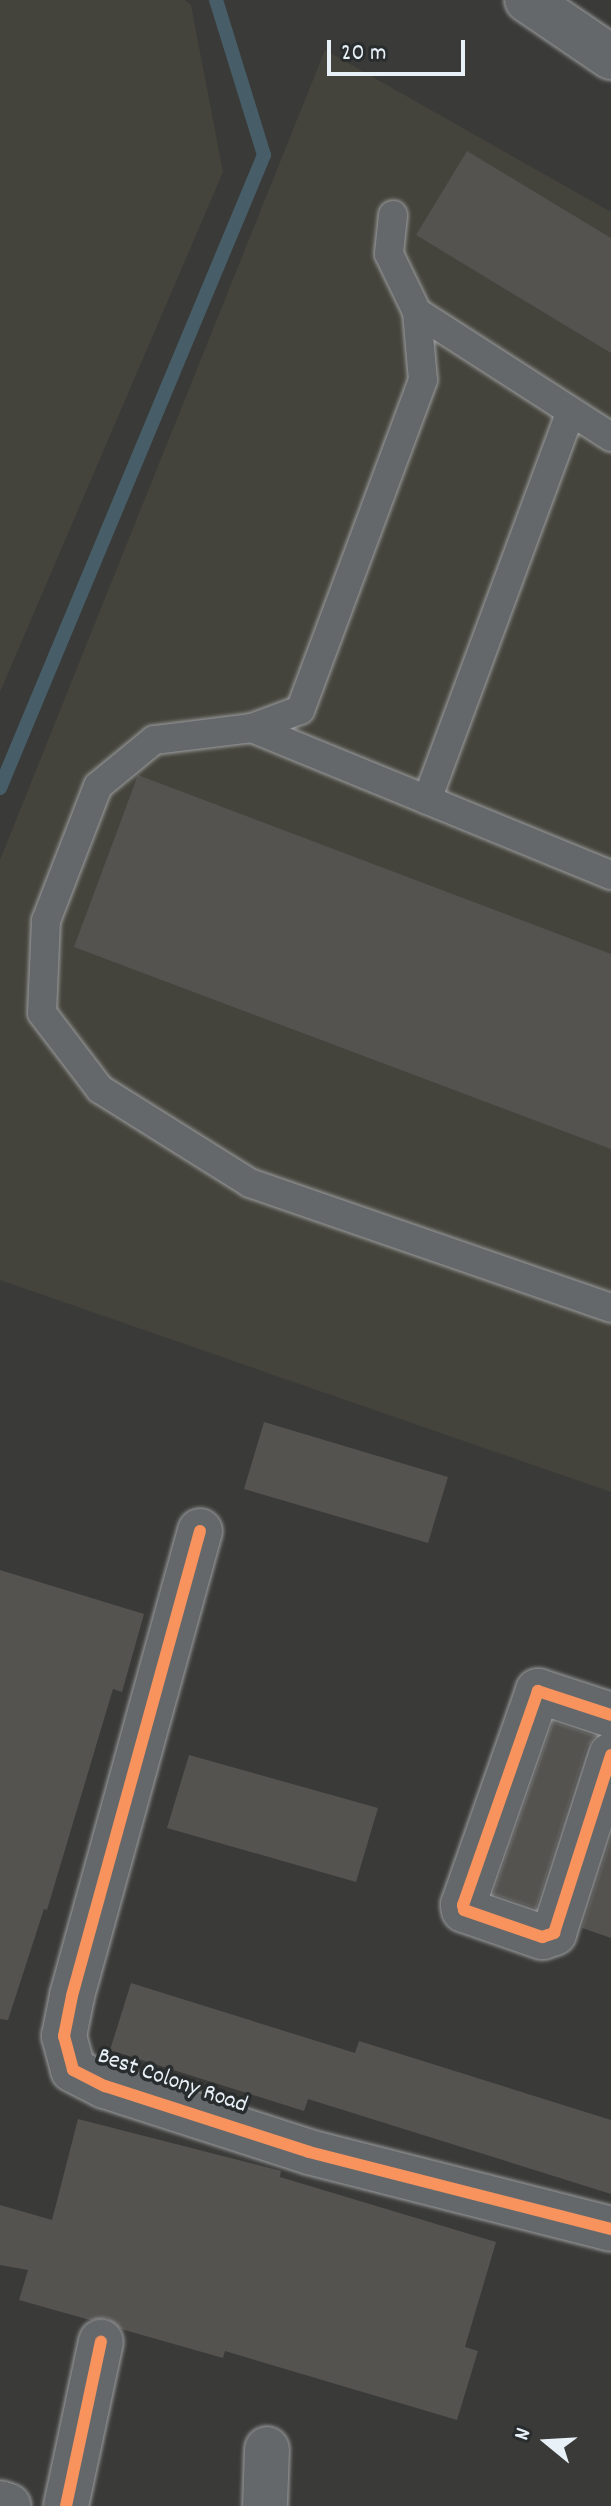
<!DOCTYPE html>
<html>
<head>
<meta charset="utf-8">
<style>
  body { margin:0 }
  #map { position:relative; width:611px; height:2506px; overflow:hidden; background:#3a3a38; font-family:Dekko,sans-serif }
  div>[style] { position:absolute }
  .built>* { inset:0; background:#45443c }
  .stream>* { height:14px; margin:-7px; padding:0 7px; transform-origin:7px; border-radius:7px; background:#475e68 }
  .building>* { inset:0; background:#555350 }
  .roads { filter:drop-shadow(0 0 2px #9c9e9f) drop-shadow(0 0 2px #9c9e9f) }
  .service>* { height:28px; margin:-14px; padding:0 14px; transform-origin:14px; border-radius:14px; background:#65686b }
  .minor>* { height:44px; margin:-22px; padding:0 22px; transform-origin:22px; border-radius:22px; background:#65686b }
  .primary>* { height:44px; margin:-22px; padding:0 22px; transform-origin:22px; border-radius:22px; background:#65686b }
  .cycleway>* { height:12px; margin:-6px; padding:0 6px; transform-origin:6px; border-radius:6px; background:#f8935d }
  span { translate:-50% -50%; white-space:nowrap; text-align:center; line-height:1.15; -webkit-text-stroke:7px #2a2d2e; paint-order:stroke }
  .street-label { font-size:24px; color:#e8f1f8 }
  .north { position:absolute; left:507px; top:2402px; width:80px; height:80px; -webkit-text-stroke:6px #2a2d2e; paint-order:stroke; rotate:288deg; font-size:22px; font-weight:700; line-height:32px; text-align:center; color:#e8f1f8 }
  .north::after { content:''; display:block; margin:auto; width:28px; height:36px; background:#e8f1f8; clip-path:polygon(50% 0,100% 100%,50% 72%,0 100%) }
  .scale { position:absolute; left:327px; top:40px; width:138px; height:36px; box-sizing:border-box; border:4px solid #e8f1f8; border-top:0; padding-left:10px; font-size:24px; line-height:28px; white-space:nowrap; color:#e8f1f8; -webkit-text-stroke:6px #2a2d2e; paint-order:stroke }
</style>
</head>
<body>
<div id="map">
  <div class="built">
    <i style="clip-path:polygon(0 0,185px 0,191px 5px,223px 172px,0 692px)"></i>
    <i style="clip-path:polygon(325px 50px,611px 212px,611px 1492px,0 1280px,0 860px)"></i>
  </div>
  <div class="stream">
    <i style="left:0;top:788px;width:686px;rotate:-67.36deg"></i>
    <i style="left:264px;top:155px;width:162px;rotate:-107.2deg"></i>
  </div>
  <div class="building">
    <i style="clip-path:polygon(467px 151px,611px 238px,611px 353px,416px 235px)"></i>
    <i style="clip-path:polygon(138px 775px,611px 954px,611px 1149px,74px 947px)"></i>
    <i style="clip-path:polygon(264px 1422px,448px 1477px,428px 1543px,244px 1489px)"></i>
    <i style="clip-path:polygon(0 1570px,144px 1614px,122px 1692px,113px 1689px,47px 1910px,44px 1909px,8px 2020px,0 2019px)"></i>
    <i style="clip-path:polygon(553px 1722px,595px 1736px,587px 1747px,536px 1908px,493px 1894px)"></i>
    <i style="clip-path:polygon(189px 1755px,378px 1808px,356px 1882px,167px 1828px)"></i>
    <i style="clip-path:polygon(611px 1837px,611px 1938px,582px 1928px)"></i>
    <i style="clip-path:polygon(131px 1983px,355px 2053px,359px 2041px,611px 2120px,611px 2194px,308px 2099px,304px 2111px,110px 2050px)"></i>
    <i style="clip-path:polygon(78px 2119px,281px 2171px,280px 2177px,496px 2242px,465px 2347px,478px 2351px,457px 2420px,225px 2351px,223px 2358px,121px 2329px,107px 2318px,90px 2320px,19px 2300px,28px 2270px,0 2265px,0 2205px,52px 2220px)"></i>
  </div>
  <div class="roads">
    <div class="service">
      <i style="left:393px;top:215px;width:39px;rotate:96deg"></i>
      <i style="left:389px;top:254px;width:64px;rotate:64.2deg"></i>
      <i style="left:417px;top:312px;width:68px;rotate:85deg"></i>
      <i style="left:423px;top:380px;width:352px;rotate:110.4deg"></i>
      <i style="left:300px;top:710px;width:51px;rotate:159.4deg"></i>
      <i style="left:252px;top:728px;width:99px;rotate:173deg"></i>
      <i style="left:154px;top:740px;width:72px;rotate:140.6deg"></i>
      <i style="left:98px;top:786px;width:145px;rotate:111.1deg"></i>
      <i style="left:46px;top:921px;width:92px;rotate:92.5deg"></i>
      <i style="left:42px;top:1013px;width:96px;rotate:52.7deg"></i>
      <i style="left:100px;top:1089px;width:177px;rotate:32.1deg"></i>
      <i style="left:250px;top:1183px;width:382px;rotate:19.1deg"></i>
      <i style="left:417px;top:312px;width:231px;rotate:32.8deg"></i>
      <i style="left:252px;top:728px;width:388px;rotate:22.3deg"></i>
      <i style="left:427px;top:800px;width:413px;rotate:-69.7deg"></i>
    </div>
    <div class="minor">
      <i style="left:200px;top:1531px;width:482px;rotate:105.4deg"></i>
      <i style="left:72px;top:1996px;width:41px;rotate:101.3deg"></i>
      <i style="left:64px;top:2036px;width:35px;rotate:75deg"></i>
      <i style="left:73px;top:2070px;width:36px;rotate:27deg"></i>
      <i style="left:105px;top:2086px;width:214px;rotate:17.9deg"></i>
      <i style="left:309px;top:2152px;width:312px;rotate:14.3deg"></i>
      <i style="left:611px;top:1715px;width:77px;rotate:-161.8deg"></i>
      <i style="left:538px;top:1691px;width:227px;rotate:109.3deg"></i>
      <i style="left:463px;top:1905px;width:5px;rotate:79deg"></i>
      <i style="left:464px;top:1910px;width:83px;rotate:19.1deg"></i>
      <i style="left:542px;top:1937px;width:13px;rotate:-18deg"></i>
      <i style="left:554px;top:1933px;width:187px;rotate:-72.2deg"></i>
      <i style="left:0;top:2503px;width:9px;rotate:18deg"></i>
      <i style="left:66px;top:2506px;width:168px;rotate:-78deg"></i>
      <i style="left:265px;top:2506px;width:57px;rotate:-88deg"></i>
    </div>
    <div class="primary">
      <i style="left:527px;top:0;width:102px;rotate:34.2deg"></i>
    </div>
  </div>
  <div class="cycleway">
    <i style="left:200px;top:1531px;width:482px;rotate:105.4deg"></i>
    <i style="left:72px;top:1996px;width:41px;rotate:101.3deg"></i>
    <i style="left:64px;top:2036px;width:35px;rotate:75deg"></i>
    <i style="left:73px;top:2070px;width:36px;rotate:27deg"></i>
    <i style="left:105px;top:2086px;width:214px;rotate:17.9deg"></i>
    <i style="left:309px;top:2152px;width:312px;rotate:14.3deg"></i>
    <i style="left:611px;top:1715px;width:77px;rotate:-161.8deg"></i>
    <i style="left:538px;top:1691px;width:227px;rotate:109.3deg"></i>
    <i style="left:463px;top:1905px;width:5px;rotate:79deg"></i>
    <i style="left:464px;top:1910px;width:83px;rotate:19.1deg"></i>
    <i style="left:542px;top:1937px;width:13px;rotate:-18deg"></i>
    <i style="left:554px;top:1933px;width:187px;rotate:-72.2deg"></i>
    <i style="left:66px;top:2506px;width:168px;rotate:-78deg"></i>
  </div>
  <div class="street-label">
    <span style="left:172px;top:2082px;rotate:19deg">Best Colony Road</span>
  </div>
  <div class="north">N</div>
  <div class="scale">20 m</div>
</div>
</body>
</html>
